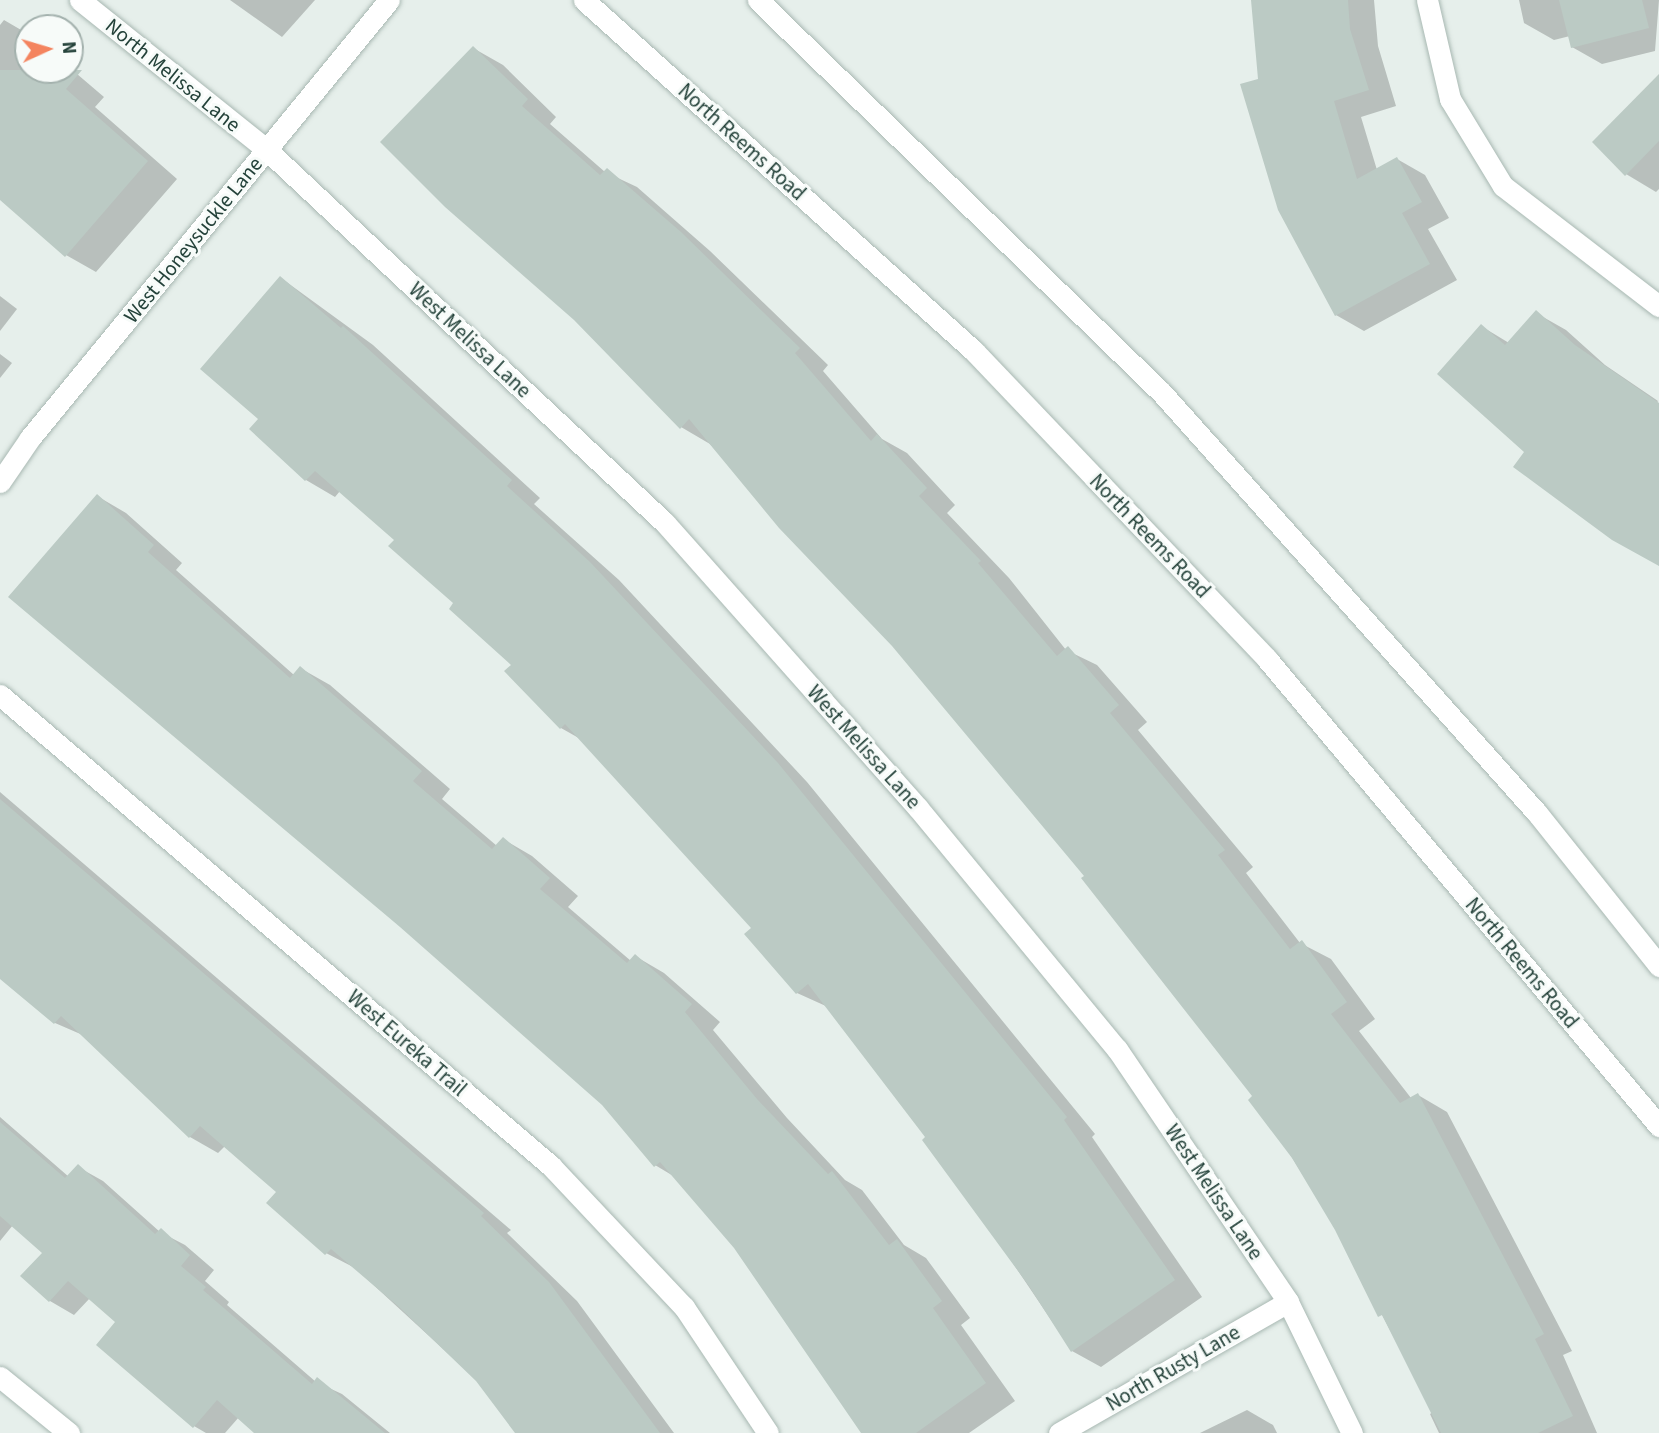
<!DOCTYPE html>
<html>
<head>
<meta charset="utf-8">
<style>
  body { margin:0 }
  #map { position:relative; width:1659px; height:1433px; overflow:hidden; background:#e6efeb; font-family:"Source Sans 3",sans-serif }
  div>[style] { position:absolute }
  .shadow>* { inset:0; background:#0003 }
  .building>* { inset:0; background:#bbcac4 }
  .roads { filter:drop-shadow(0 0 2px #a8b8b2) drop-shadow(0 0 2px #a8b8b2) }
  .minor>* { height:21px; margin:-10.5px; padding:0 10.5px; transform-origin:10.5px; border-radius:10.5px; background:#fff }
  .tertiary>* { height:21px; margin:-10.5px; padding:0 10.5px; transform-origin:10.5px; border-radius:10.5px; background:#fff }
  .secondary>* { height:21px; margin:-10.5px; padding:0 10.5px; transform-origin:10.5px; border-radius:10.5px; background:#fff }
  span { translate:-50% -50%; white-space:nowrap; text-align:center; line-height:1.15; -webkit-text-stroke:6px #f7fbf9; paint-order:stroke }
  .street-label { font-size:21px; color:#24423a }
  .north { position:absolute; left:14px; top:14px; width:70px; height:70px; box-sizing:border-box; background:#f7fbf9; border:2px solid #a3b1ad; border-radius:50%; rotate:86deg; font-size:19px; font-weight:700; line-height:28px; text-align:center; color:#24423a }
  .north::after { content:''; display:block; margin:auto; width:24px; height:32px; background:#f4845f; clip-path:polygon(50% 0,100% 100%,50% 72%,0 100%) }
</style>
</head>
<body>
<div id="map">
  <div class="shadow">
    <i style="clip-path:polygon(230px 0,315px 0,282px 37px)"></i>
    <i style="clip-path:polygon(1252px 0,1374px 0,1378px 46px,1396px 106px,1361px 117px,1377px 170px,1397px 159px,1425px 175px,1449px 218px,1428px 229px,1457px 280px,1364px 331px,1336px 315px,1260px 80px)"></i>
    <i style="clip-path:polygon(1519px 0,1659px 0,1655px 51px,1602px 64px,1572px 47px,1570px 36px,1554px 40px,1524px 23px)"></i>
    <i style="clip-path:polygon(4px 20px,28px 34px,28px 70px,70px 68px,104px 97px,95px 107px,177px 179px,96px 272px,66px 255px,0 199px,0 25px)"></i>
    <i style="clip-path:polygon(473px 48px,503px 65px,556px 117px,550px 124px,605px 172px,637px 187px,710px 251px,828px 365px,823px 371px,882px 439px,907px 453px,955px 505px,947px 513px,1009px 578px,1066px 650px,1097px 665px,1147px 722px,1138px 730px,1253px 867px,1246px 873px,1300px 943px,1331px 959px,1375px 1019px,1359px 1031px,1411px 1098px,1418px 1095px,1447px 1112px,1572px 1351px,1563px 1355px,1597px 1433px,1439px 1433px,1430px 1414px,1433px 1412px,1337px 1229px,1254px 1097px,1086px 876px,894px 645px,710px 444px,681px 427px)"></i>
    <i style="clip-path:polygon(1659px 77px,1659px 189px,1656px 192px,1626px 174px)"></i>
    <i style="clip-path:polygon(281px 278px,373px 345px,540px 498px,534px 504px,619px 580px,807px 782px,1095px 1134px,1092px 1137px,1202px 1297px,1101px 1367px,1072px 1351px,928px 1137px,828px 1007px,797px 993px,754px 928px,584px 741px,561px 728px,514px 665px,396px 540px,340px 491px,335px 497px,306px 480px,252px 429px,261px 419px)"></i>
    <i style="clip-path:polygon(0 296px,17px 309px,0 331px)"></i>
    <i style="clip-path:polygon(1536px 313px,1566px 330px,1605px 365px,1658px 401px,1640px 427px,1659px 437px,1659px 564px,1526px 451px,1481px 326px,1509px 343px)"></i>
    <i style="clip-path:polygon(0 354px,12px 363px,0 378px)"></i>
    <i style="clip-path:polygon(97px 496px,126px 513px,182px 563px,176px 570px,294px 675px,300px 668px,330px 685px,450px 789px,442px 799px,497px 846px,503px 839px,532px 856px,578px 896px,568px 907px,631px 961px,635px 956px,664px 973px,720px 1022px,713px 1030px,787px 1118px,845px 1180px,862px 1190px,904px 1245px,926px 1258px,970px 1318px,961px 1325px,1015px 1401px,969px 1433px,864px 1433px,735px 1247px,675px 1177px,655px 1165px)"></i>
    <i style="clip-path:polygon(0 792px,511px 1230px,507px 1233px,577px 1301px,674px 1433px,517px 1433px,477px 1380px,355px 1268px,326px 1253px,278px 1192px,225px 1146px,218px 1153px,190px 1137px,85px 1036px,55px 1023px,0 977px)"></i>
    <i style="clip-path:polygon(0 1117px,69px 1177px,78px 1167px,103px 1181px,160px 1232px,185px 1245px,214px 1270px,205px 1281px,229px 1302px,227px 1305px,316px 1382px,342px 1394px,390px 1433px,257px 1433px,239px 1417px,225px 1433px,206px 1433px,194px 1426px,118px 1322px,90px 1298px,74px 1315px,50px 1301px,44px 1253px,13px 1225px,0 1241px)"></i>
    <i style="clip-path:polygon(1247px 1410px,1273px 1425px,1277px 1433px,1200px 1433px)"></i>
  </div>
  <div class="building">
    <i style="clip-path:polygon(1251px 0,1348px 0,1350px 29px,1369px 90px,1334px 101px,1357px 179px,1397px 157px,1422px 202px,1402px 213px,1430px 264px,1335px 316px,1278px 210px,1240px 84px,1258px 79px)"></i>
    <i style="clip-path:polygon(1559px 0,1642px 0,1649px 28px,1571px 48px)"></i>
    <i style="clip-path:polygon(473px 46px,528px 99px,522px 106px,600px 175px,607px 168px,681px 232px,800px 348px,795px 353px,871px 441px,877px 434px,927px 488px,919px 496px,981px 561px,978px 563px,1057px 656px,1068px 646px,1119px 705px,1110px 713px,1225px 850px,1218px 855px,1290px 949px,1302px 940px,1347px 1002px,1331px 1014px,1400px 1103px,1418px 1093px,1544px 1334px,1535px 1339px,1573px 1416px,1538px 1433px,1441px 1433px,1382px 1315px,1378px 1317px,1335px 1230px,1292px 1158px,1248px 1100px,1252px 1096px,1081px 878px,1084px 876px,892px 646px,779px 528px,689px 419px,680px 429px,574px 320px,445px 207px,380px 142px)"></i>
    <i style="clip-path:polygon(0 70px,82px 70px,66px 89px,148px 161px,65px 257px,0 200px)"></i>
    <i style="clip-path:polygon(1659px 74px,1659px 141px,1625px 176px,1592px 142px)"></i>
    <i style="clip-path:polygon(280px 276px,341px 328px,343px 326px,512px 480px,507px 486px,590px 562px,778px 763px,1067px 1117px,1064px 1120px,1175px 1280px,1071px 1352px,1029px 1286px,922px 1140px,925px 1137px,808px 984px,796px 994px,744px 934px,751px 928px,565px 724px,560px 729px,504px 671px,511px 665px,449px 609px,453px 603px,388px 546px,394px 540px,315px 471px,305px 481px,249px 429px,258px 419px,200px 369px)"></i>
    <i style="clip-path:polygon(1536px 310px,1575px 345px,1659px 403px,1659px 566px,1612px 540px,1513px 467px,1524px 452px,1437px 374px,1481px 324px,1505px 345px)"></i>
    <i style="clip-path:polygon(97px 494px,154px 545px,148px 552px,290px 678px,300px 666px,422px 771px,413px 781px,492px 849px,503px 837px,550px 878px,540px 889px,627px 963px,635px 954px,692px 1004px,685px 1012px,757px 1099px,828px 1174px,832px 1171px,889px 1245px,897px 1239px,942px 1301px,933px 1308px,986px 1383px,916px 1433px,861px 1433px,734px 1248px,660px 1162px,654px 1167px,602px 1105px,400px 927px,8px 597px)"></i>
    <i style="clip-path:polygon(0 799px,484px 1213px,481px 1216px,549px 1282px,660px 1433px,515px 1433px,476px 1381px,399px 1307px,331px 1249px,325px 1255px,266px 1203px,276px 1192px,200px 1126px,189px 1138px,61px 1016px,54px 1024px,0 979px)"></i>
    <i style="clip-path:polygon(0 1122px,65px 1178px,78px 1164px,155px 1234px,161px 1228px,190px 1255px,181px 1266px,206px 1287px,203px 1290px,312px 1384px,317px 1377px,385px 1433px,254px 1433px,217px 1400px,193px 1428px,96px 1345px,115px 1322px,68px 1281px,49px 1302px,20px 1276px,42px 1253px,0 1216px)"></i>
  </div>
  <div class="roads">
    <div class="minor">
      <i style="left:80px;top:0;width:240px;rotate:38.7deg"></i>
      <i style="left:267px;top:150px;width:545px;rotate:43.14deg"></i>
      <i style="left:665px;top:523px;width:381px;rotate:48.4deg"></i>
      <i style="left:918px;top:808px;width:313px;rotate:50.5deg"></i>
      <i style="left:1117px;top:1049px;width:305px;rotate:55.9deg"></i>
      <i style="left:1288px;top:1302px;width:146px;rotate:64deg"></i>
      <i style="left:1427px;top:0;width:102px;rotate:76.9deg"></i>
      <i style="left:1450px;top:99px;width:102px;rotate:58.7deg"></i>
      <i style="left:1503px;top:186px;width:197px;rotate:37.6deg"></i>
      <i style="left:0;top:695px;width:725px;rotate:40.52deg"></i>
      <i style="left:551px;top:1166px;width:194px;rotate:46.7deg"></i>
      <i style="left:684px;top:1307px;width:151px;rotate:56.3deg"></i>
      <i style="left:0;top:1377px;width:89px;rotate:39.1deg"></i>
      <i style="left:1059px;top:1433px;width:264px;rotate:-29.8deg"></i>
    </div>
    <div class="tertiary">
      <i style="left:0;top:482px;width:53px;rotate:-55.7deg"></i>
      <i style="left:30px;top:438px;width:566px;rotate:-50.66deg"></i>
    </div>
    <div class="secondary">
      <i style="left:584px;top:0;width:525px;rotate:41.99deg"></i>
      <i style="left:974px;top:351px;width:425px;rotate:46.4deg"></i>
      <i style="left:1267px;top:659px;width:610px;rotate:49.99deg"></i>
      <i style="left:758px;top:0;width:564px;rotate:44.21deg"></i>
      <i style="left:1162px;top:393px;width:563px;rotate:48.24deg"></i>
      <i style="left:1537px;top:813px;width:196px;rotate:51.4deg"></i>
    </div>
  </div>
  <div class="street-label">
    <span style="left:173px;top:75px;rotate:39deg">North Melissa Lane</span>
    <span style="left:742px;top:142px;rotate:42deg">North Reems Road</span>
    <span style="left:193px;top:240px;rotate:-51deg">West Honeysuckle Lane</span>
    <span style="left:470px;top:340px;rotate:43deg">West Melissa Lane</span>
    <span style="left:1150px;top:536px;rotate:46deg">North Reems Road</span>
    <span style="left:864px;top:747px;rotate:48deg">West Melissa Lane</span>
    <span style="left:1522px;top:963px;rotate:50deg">North Reems Road</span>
    <span style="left:407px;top:1043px;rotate:41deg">West Eureka Trail</span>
    <span style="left:1214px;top:1192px;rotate:56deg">West Melissa Lane</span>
    <span style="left:1173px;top:1368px;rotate:-30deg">North Rusty Lane</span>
  </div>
  <div class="north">N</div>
</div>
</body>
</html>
